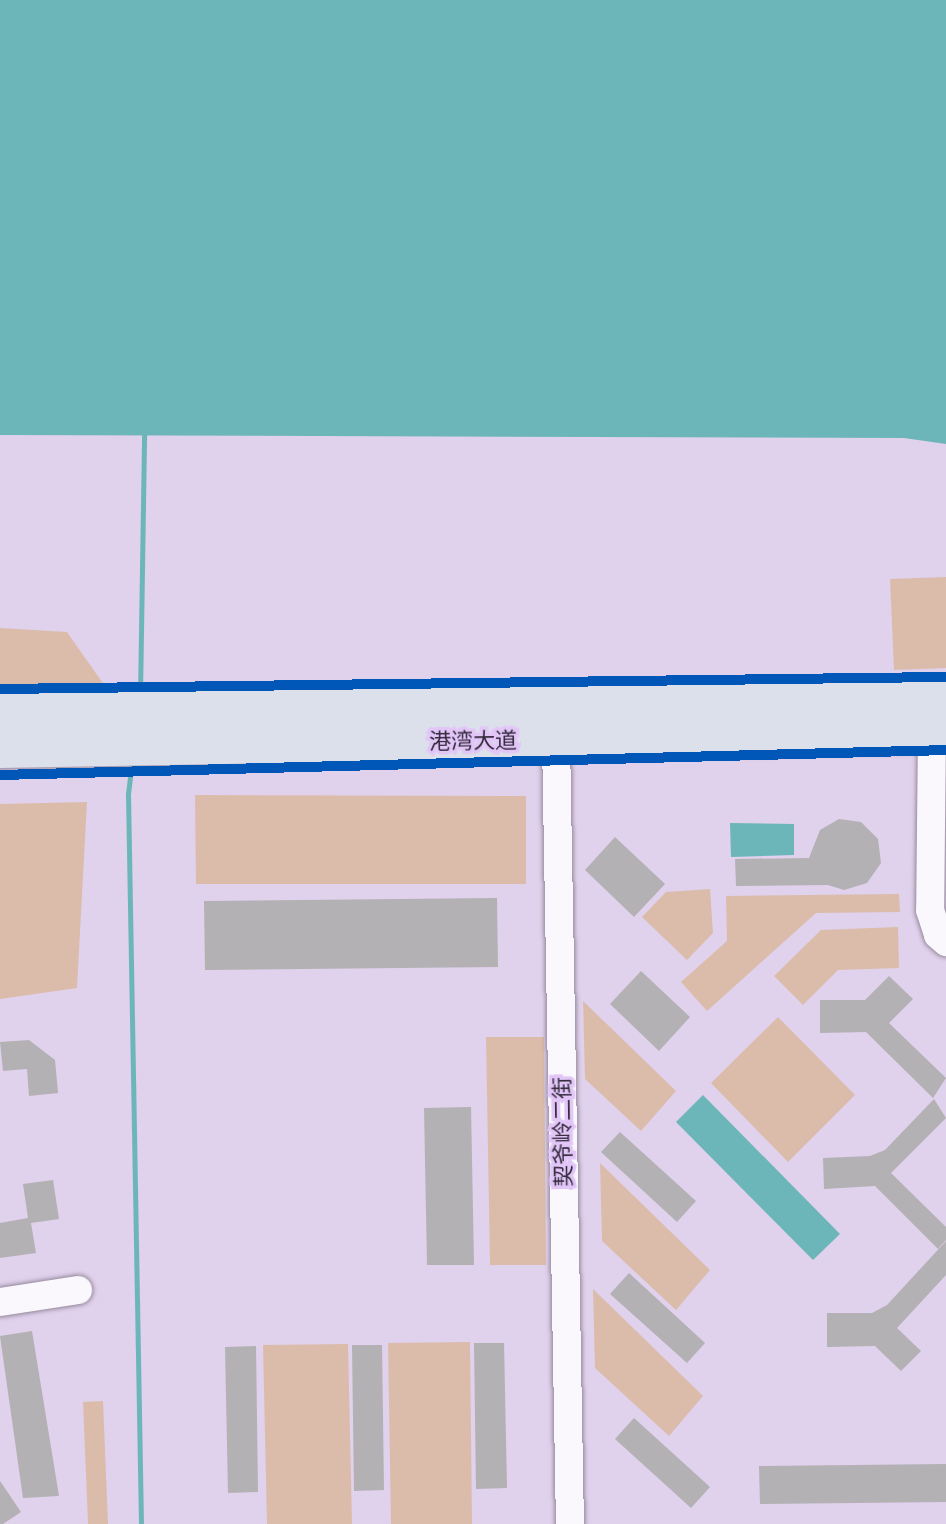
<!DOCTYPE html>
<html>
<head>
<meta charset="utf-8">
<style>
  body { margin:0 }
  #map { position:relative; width:946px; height:1524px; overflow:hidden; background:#e0d1ec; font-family:Merriweather,"Noto Sans SC",serif }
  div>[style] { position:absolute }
  .green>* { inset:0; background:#dbbcab }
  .water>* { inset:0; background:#6cb6ba }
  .stream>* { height:5px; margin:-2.5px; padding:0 2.5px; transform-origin:2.5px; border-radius:2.5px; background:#6cb6ba }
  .building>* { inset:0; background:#b3b1b4 }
  .roads { filter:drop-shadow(0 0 2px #958a9d) drop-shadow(0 0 2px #958a9d) }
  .minor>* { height:28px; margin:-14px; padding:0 14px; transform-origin:14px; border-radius:14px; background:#faf8fc }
  .highway>* { height:40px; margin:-20px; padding:0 20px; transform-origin:20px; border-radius:20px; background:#dce0eb }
  .cycleway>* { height:10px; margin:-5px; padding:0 5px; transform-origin:5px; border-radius:5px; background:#0057b8 }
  span { translate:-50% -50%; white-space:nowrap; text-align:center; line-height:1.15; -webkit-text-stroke:7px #e1c6f7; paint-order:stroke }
  .street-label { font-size:22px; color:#342a3d }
</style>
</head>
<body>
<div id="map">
  <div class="green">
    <i style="clip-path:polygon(946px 577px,946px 668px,894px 670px,890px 579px)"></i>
    <i style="clip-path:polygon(0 628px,67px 632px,107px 689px,0 691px)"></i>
    <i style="clip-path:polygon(195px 795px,526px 796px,526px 884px,196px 884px)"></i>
    <i style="clip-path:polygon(87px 802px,77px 988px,0 999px,0 804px)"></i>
    <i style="clip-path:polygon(710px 889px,713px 933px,687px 960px,642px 917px,666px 892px)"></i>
    <i style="clip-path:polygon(899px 894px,900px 912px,816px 913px,707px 1011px,681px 982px,727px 941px,726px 896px)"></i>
    <i style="clip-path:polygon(898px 927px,899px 968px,838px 970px,803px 1005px,774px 976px,821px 930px)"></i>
    <i style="clip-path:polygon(583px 1001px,676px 1091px,641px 1131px,585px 1079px)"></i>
    <i style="clip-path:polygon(778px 1017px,855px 1095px,788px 1162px,711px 1083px)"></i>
    <i style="clip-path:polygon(486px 1037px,544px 1037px,546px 1265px,490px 1265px)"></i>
    <i style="clip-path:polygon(600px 1163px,710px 1270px,676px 1310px,602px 1241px)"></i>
    <i style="clip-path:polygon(593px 1289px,703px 1396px,669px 1436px,595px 1368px)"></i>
    <i style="clip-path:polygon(470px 1342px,472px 1524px,391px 1524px,388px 1343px)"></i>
    <i style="clip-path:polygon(348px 1344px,352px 1524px,267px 1524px,263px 1345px)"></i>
    <i style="clip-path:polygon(103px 1401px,108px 1524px,88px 1524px,83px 1402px)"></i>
  </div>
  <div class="water">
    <i style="clip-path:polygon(0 0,946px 0,946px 444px,904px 438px,0 435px)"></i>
    <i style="clip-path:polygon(730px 823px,794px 824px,794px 855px,731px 857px)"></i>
    <i style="clip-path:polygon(703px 1095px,840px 1234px,813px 1260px,676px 1122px)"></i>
  </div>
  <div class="stream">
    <i style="left:140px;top:696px;width:263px;rotate:-89.1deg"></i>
    <i style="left:132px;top:761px;width:33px;rotate:97deg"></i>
    <i style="left:128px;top:794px;width:730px;rotate:88.98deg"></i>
  </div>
  <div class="building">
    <i style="clip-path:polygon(839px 819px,861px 822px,878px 839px,881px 863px,867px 883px,844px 890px,828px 885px,736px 886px,735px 859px,809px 858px,820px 830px)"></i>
    <i style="clip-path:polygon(615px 837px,665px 884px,634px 917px,585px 870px)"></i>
    <i style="clip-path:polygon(497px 898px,498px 967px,205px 970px,204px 901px)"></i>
    <i style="clip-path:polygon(641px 971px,690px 1017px,659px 1051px,610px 1004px)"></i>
    <i style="clip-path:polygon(889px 976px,913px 999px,889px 1023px,946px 1078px,933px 1098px,866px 1032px,820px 1033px,820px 1000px,865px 1000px)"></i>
    <i style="clip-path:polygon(29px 1040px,55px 1060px,58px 1093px,29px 1096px,27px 1069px,3px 1071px,0 1042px)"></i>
    <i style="clip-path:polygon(934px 1099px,946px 1118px,891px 1173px,946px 1227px,946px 1240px,938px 1249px,875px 1186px,824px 1189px,823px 1158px,870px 1156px,885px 1150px)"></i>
    <i style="clip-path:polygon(471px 1107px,474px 1265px,427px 1265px,424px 1108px)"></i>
    <i style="clip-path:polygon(620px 1132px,696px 1201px,677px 1222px,601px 1152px)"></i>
    <i style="clip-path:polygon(53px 1180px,59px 1219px,31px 1223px,36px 1253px,0 1258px,0 1223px,28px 1218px,23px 1184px)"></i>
    <i style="clip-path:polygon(946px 1241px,946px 1275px,897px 1328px,921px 1351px,901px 1371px,875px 1346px,827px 1347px,827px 1313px,872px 1313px,887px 1305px)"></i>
    <i style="clip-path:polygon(629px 1273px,705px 1343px,687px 1363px,610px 1294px)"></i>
    <i style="clip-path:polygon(32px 1331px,59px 1496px,23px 1498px,0 1336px)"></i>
    <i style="clip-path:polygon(474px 1343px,504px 1343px,507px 1488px,476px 1489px)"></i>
    <i style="clip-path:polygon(352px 1345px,382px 1345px,384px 1490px,354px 1491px)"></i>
    <i style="clip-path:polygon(256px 1346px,258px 1492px,228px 1493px,225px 1347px)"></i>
    <i style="clip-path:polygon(634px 1418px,710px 1487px,691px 1508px,615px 1439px)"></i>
    <i style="clip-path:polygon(946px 1464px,946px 1502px,760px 1504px,759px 1466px)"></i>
    <i style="clip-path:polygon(0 1481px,21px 1512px,3px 1524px,0 1524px)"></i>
  </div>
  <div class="roads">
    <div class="minor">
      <i style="left:932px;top:731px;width:179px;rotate:90.6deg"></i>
      <i style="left:930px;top:910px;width:26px;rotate:72deg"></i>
      <i style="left:938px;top:935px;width:11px;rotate:41deg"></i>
      <i style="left:556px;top:740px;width:784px;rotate:88.98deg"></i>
      <i style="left:0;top:1302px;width:79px;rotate:-8.7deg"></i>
    </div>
    <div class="highway">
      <i style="left:0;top:713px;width:946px;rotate:-0.85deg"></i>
      <i style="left:0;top:748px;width:946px;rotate:-1.03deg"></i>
    </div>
  </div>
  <div class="cycleway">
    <i style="left:0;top:689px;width:946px;rotate:-0.73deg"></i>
    <i style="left:0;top:775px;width:946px;rotate:-1.51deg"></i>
  </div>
  <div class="street-label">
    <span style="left:473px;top:741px;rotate:-1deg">港湾大道</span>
    <span style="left:563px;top:1132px;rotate:-91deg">契爷岭二街</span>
  </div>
</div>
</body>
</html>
